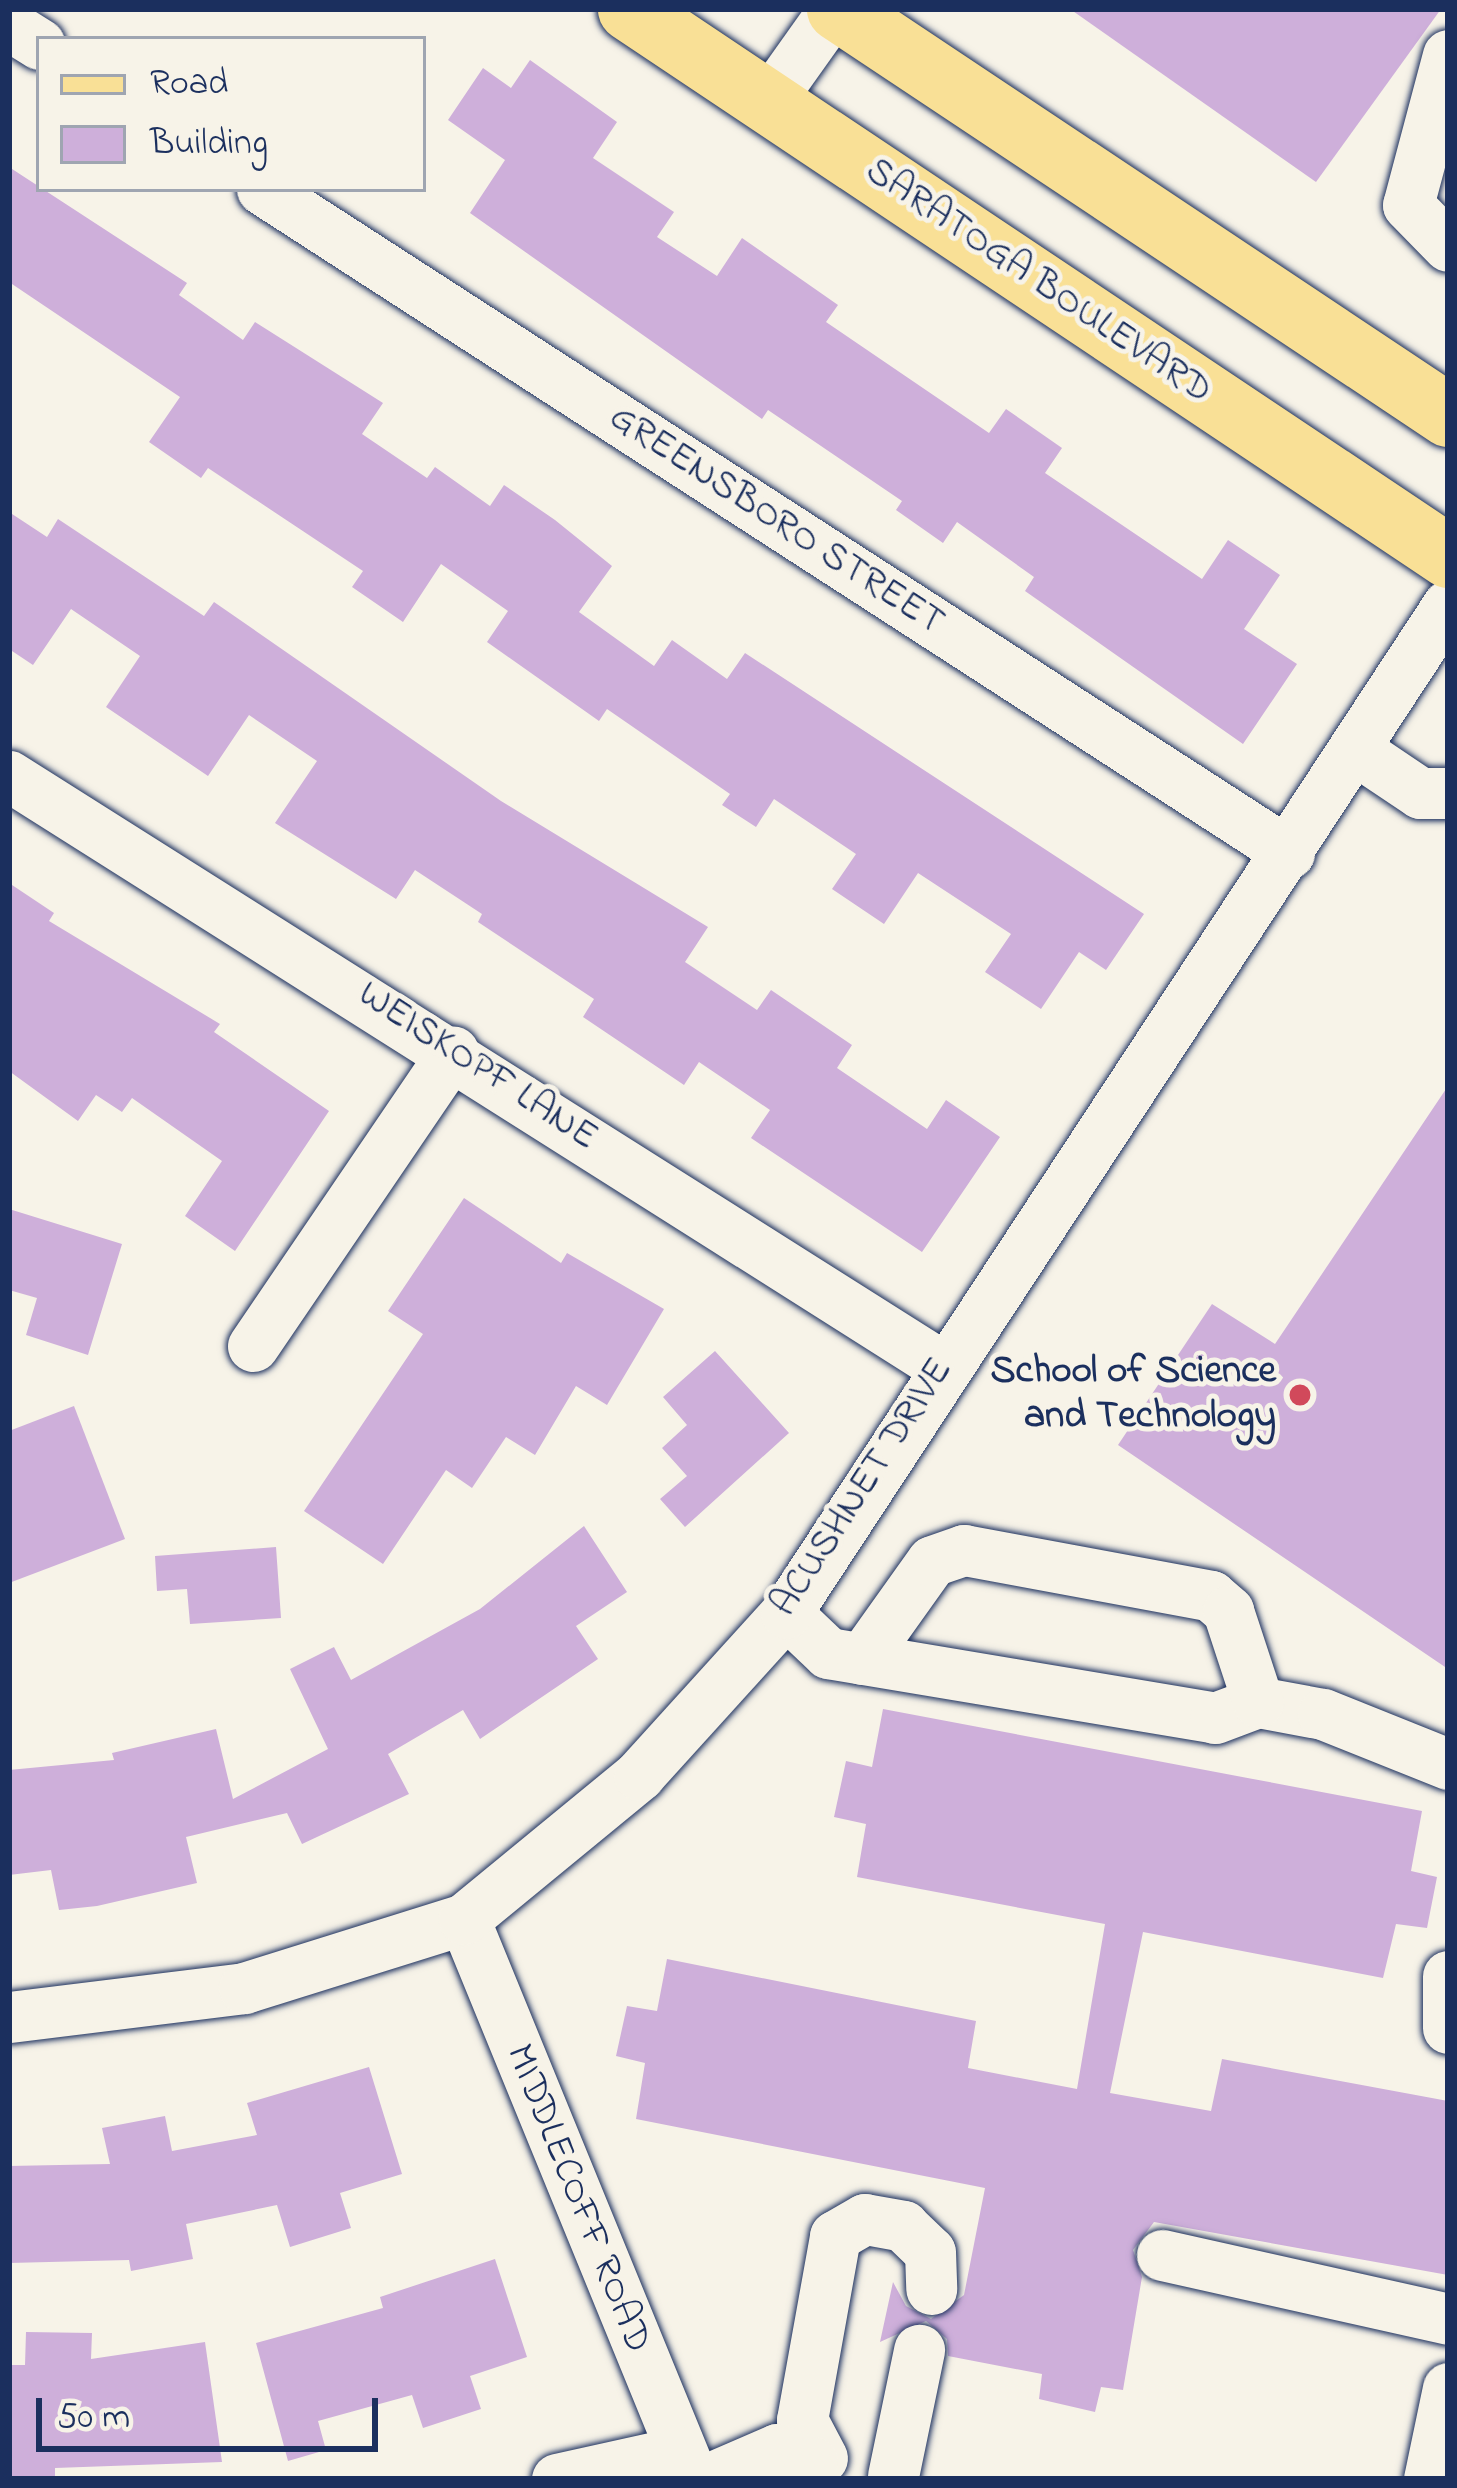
<!DOCTYPE html>
<html>
<head>
<meta charset="utf-8">
<style>
  body { margin:0 }
  #map { position:relative; width:1457px; height:2488px; overflow:hidden; background:#f7f3e8; font-family:"Indie Flower",sans-serif }
  div>[style] { position:absolute }
  .building>* { inset:0; background:#ceafda }
  .roads { filter:drop-shadow(0 0 3px #1b2f5e) drop-shadow(0 0 3px #1b2f5e) }
  .minor>* { height:51px; margin:-25.5px; padding:0 25.5px; transform-origin:25.5px; border-radius:25.5px; background:#f7f3e8 }
  .major>* { height:63px; margin:-31.5px; padding:0 31.5px; transform-origin:31.5px; border-radius:31.5px; background:#f9e096 }
  .dots>* { width:33px; height:33px; translate:-50% -50%; box-sizing:border-box; border:6px solid #f7f3e8; border-radius:50% }
  span { translate:-50% -50%; white-space:nowrap; text-align:center; line-height:1.15; -webkit-text-stroke:10px #f7f3e8; paint-order:stroke }
  .street-label { font-size:39px; color:#1b2f5e }
  .poi-label { font-size:39px; color:#1b2f5e; font-weight:700 }
  .right { translate:-100% -50%; text-align:right }
  .frame { position:absolute; inset:0; border:12px solid #1b2f5e; pointer-events:none }
  .legend { position:absolute; left:36px; top:36px; width:390px; height:156px; box-sizing:border-box; background:#f7f3e8; border:3px solid #9fa5b1; margin:0; padding:15px 21px; list-style:none; font-size:36px; color:#1b2f5e }
  .legend li { display:flex; align-items:center; gap:24px; height:60px }
  .legend b { width:60px; border:3px solid #9fa5b1 }
  .scale { position:absolute; left:36px; top:2398px; width:342px; height:54px; box-sizing:border-box; border:6px solid #1b2f5e; border-top:0; padding-left:15px; font-size:36px; line-height:42px; white-space:nowrap; color:#1b2f5e; -webkit-text-stroke:9px #f7f3e8; paint-order:stroke }
</style>
</head>
<body>
<div id="map">
  <div class="building">
    <i style="clip-path:polygon(1070px 9px,1441px 9px,1316px 182px)"></i>
    <i style="clip-path:polygon(530px 60px,617px 122px,593px 158px,674px 212px,657px 237px,717px 276px,742px 238px,838px 305px,826px 322px,989px 433px,1006px 409px,1062px 448px,1045px 473px,1202px 579px,1228px 540px,1280px 575px,1244px 629px,1297px 664px,1243px 744px,1025px 591px,1034px 577px,957px 522px,943px 543px,896px 510px,902px 501px,768px 410px,762px 419px,470px 213px,505px 160px,448px 120px,483px 68px,511px 88px)"></i>
    <i style="clip-path:polygon(9px 167px,187px 283px,179px 295px,243px 340px,255px 322px,383px 403px,362px 434px,427px 478px,435px 467px,490px 506px,504px 485px,555px 520px,612px 566px,579px 612px,654px 666px,672px 640px,727px 679px,745px 653px,1144px 914px,1106px 970px,1079px 952px,1041px 1009px,985px 972px,1011px 934px,918px 873px,884px 924px,832px 889px,856px 854px,774px 799px,756px 827px,722px 805px,730px 794px,607px 709px,599px 721px,487px 642px,508px 611px,441px 564px,403px 622px,352px 587px,363px 571px,208px 468px,201px 478px,149px 442px,180px 397px,9px 282px)"></i>
    <i style="clip-path:polygon(9px 512px,47px 537px,58px 519px,204px 616px,214px 602px,501px 801px,708px 927px,685px 962px,757px 1010px,771px 990px,852px 1045px,837px 1068px,927px 1129px,946px 1100px,1000px 1137px,922px 1252px,751px 1138px,770px 1110px,699px 1062px,684px 1085px,583px 1017px,594px 999px,478px 922px,482px 914px,415px 870px,396px 899px,275px 823px,317px 761px,249px 715px,208px 776px,106px 707px,140px 656px,71px 609px,33px 665px,9px 649px)"></i>
    <i style="clip-path:polygon(9px 883px,54px 913px,49px 921px,220px 1024px,214px 1032px,329px 1111px,235px 1251px,185px 1216px,222px 1161px,132px 1098px,122px 1112px,96px 1095px,78px 1121px,9px 1071px)"></i>
    <i style="clip-path:polygon(1448px 1086px,1448px 1669px,1118px 1445px,1212px 1304px,1275px 1344px)"></i>
    <i style="clip-path:polygon(464px 1198px,561px 1263px,567px 1253px,664px 1309px,607px 1405px,576px 1386px,535px 1455px,506px 1437px,472px 1488px,446px 1470px,383px 1564px,304px 1511px,423px 1334px,388px 1311px)"></i>
    <i style="clip-path:polygon(9px 1209px,122px 1244px,88px 1355px,26px 1335px,37px 1298px,9px 1290px)"></i>
    <i style="clip-path:polygon(715px 1351px,789px 1433px,685px 1527px,660px 1499px,687px 1476px,662px 1448px,687px 1425px,663px 1397px)"></i>
    <i style="clip-path:polygon(74px 1406px,125px 1539px,9px 1583px,9px 1431px)"></i>
    <i style="clip-path:polygon(584px 1526px,627px 1592px,576px 1626px,598px 1659px,480px 1739px,463px 1710px,388px 1754px,409px 1794px,302px 1844px,287px 1813px,186px 1837px,197px 1883px,97px 1906px,59px 1910px,51px 1870px,9px 1875px,9px 1770px,114px 1760px,112px 1753px,216px 1729px,233px 1799px,328px 1749px,290px 1669px,334px 1647px,351px 1680px,480px 1609px)"></i>
    <i style="clip-path:polygon(276px 1547px,281px 1618px,190px 1624px,187px 1589px,157px 1591px,155px 1556px)"></i>
    <i style="clip-path:polygon(883px 1709px,1422px 1811px,1411px 1871px,1437px 1877px,1427px 1928px,1396px 1924px,1383px 1978px,1143px 1932px,1110px 2093px,1211px 2111px,1222px 2059px,1448px 2101px,1448px 2275px,1154px 2222px,1133px 2250px,1142px 2277px,1123px 2390px,1101px 2387px,1095px 2412px,1039px 2399px,1042px 2374px,948px 2356px,947px 2339px,926px 2321px,880px 2342px,893px 2282px,906px 2306px,931px 2319px,964px 2295px,985px 2188px,636px 2119px,645px 2063px,616px 2056px,627px 2006px,657px 2011px,667px 1959px,976px 2021px,968px 2068px,1077px 2089px,1105px 1924px,857px 1877px,866px 1824px,834px 1817px,846px 1761px,872px 1767px)"></i>
    <i style="clip-path:polygon(369px 2067px,402px 2174px,340px 2193px,351px 2228px,290px 2247px,277px 2205px,186px 2224px,193px 2259px,131px 2271px,129px 2260px,9px 2263px,9px 2166px,110px 2164px,102px 2128px,165px 2116px,172px 2151px,257px 2135px,247px 2103px)"></i>
    <i style="clip-path:polygon(495px 2259px,527px 2357px,470px 2376px,481px 2409px,423px 2428px,412px 2395px,318px 2421px,326px 2450px,288px 2461px,256px 2343px,383px 2308px,380px 2297px)"></i>
    <i style="clip-path:polygon(26px 2332px,92px 2333px,91px 2359px,205px 2342px,222px 2462px,55px 2468px,55px 2479px,9px 2479px,9px 2365px,25px 2365px)"></i>
  </div>
  <div class="roads">
    <div class="minor">
      <i style="left:9px;top:25px;width:36px;rotate:32deg"></i>
      <i style="left:1448px;top:55px;width:155px;rotate:104.9deg"></i>
      <i style="left:1408px;top:205px;width:57px;rotate:45.7deg"></i>
      <i style="left:768px;top:102px;width:114px;rotate:-54.6deg"></i>
      <i style="left:262px;top:189px;width:1223px;rotate:32.88deg"></i>
      <i style="left:1356px;top:750px;width:77px;rotate:33.9deg"></i>
      <i style="left:1420px;top:793px;width:28px"></i>
      <i style="left:9px;top:776px;width:1104px;rotate:32.31deg"></i>
      <i style="left:253px;top:1346px;width:356px;rotate:-55.8deg"></i>
      <i style="left:786px;top:1613px;width:58px;rotate:43.6deg"></i>
      <i style="left:828px;top:1653px;width:392px;rotate:9.5deg"></i>
      <i style="left:1215px;top:1718px;width:46px;rotate:-20.4deg"></i>
      <i style="left:1258px;top:1702px;width:66px;rotate:10.5deg"></i>
      <i style="left:1323px;top:1714px;width:135px;rotate:21.8deg"></i>
      <i style="left:862px;top:1659px;width:120px;rotate:-54.5deg"></i>
      <i style="left:932px;top:1561px;width:34px;rotate:-19deg"></i>
      <i style="left:964px;top:1550px;width:251px;rotate:10.5deg"></i>
      <i style="left:1211px;top:1596px;width:23px;rotate:41deg"></i>
      <i style="left:1228px;top:1611px;width:96px;rotate:71.8deg"></i>
      <i style="left:464px;top:1919px;width:605px;rotate:67.76deg"></i>
      <i style="left:1448px;top:1976px;width:52px;rotate:90deg"></i>
      <i style="left:9px;top:2017px;width:237px;rotate:-7deg"></i>
      <i style="left:244px;top:1988px;width:231px;rotate:-17.4deg"></i>
      <i style="left:464px;top:1919px;width:227px;rotate:-39.4deg"></i>
      <i style="left:639px;top:1775px;width:219px;rotate:-47.8deg"></i>
      <i style="left:786px;top:1613px;width:1206px;rotate:-56.71deg"></i>
      <i style="left:1162px;top:2255px;width:293px;rotate:12.6deg"></i>
      <i style="left:822px;top:2458px;width:43px;rotate:-117.8deg"></i>
      <i style="left:802px;top:2420px;width:187px;rotate:-79.8deg"></i>
      <i style="left:835px;top:2236px;width:34px;rotate:-30deg"></i>
      <i style="left:865px;top:2219px;width:39px;rotate:10deg"></i>
      <i style="left:903px;top:2226px;width:37px;rotate:44deg"></i>
      <i style="left:930px;top:2252px;width:37px;rotate:88deg"></i>
      <i style="left:893px;top:2476px;width:129px;rotate:-78.3deg"></i>
      <i style="left:557px;top:2479px;width:125px;rotate:-12.5deg"></i>
      <i style="left:708px;top:2479px;width:75px;rotate:-23.5deg"></i>
      <i style="left:777px;top:2449px;width:37px;rotate:20deg"></i>
      <i style="left:812px;top:2462px;width:18px;rotate:112deg"></i>
      <i style="left:1429px;top:2479px;width:93px;rotate:-78.2deg"></i>
    </div>
    <div class="major">
      <i style="left:629px;top:9px;width:985px;rotate:33.74deg"></i>
      <i style="left:838px;top:9px;width:733px;rotate:33.65deg"></i>
    </div>
  </div>
  <div class="dots">
    <i style="left:1300px;top:1395px;background:#d1495b"></i>
  </div>
  <div class="street-label">
    <span style="left:1038px;top:282px;rotate:34deg">SARATOGA BOULEVARD</span>
    <span style="left:776px;top:521px;rotate:33deg">GREENSBORO STREET</span>
    <span style="left:477px;top:1067px;rotate:33deg">WEISKOPF LANE</span>
    <span style="left:863px;top:1488px;rotate:-57deg">ACUSHNET DRIVE</span>
    <span style="left:577px;top:2199px;rotate:68deg">MIDDLECOFF ROAD</span>
  </div>
  <div class="poi-label">
    <span class="right" style="left:1276px;top:1395px">School of Science<br>and Technology</span>
  </div>
  <div class="frame"></div>
  <ul class="legend">
  <li><b style="height:15px;background:#f9e096"></b>Road</li>
  <li><b style="height:33px;background:#ceafda"></b>Building</li>
  </ul>
  <div class="scale">50 m</div>
</div>
</body>
</html>
